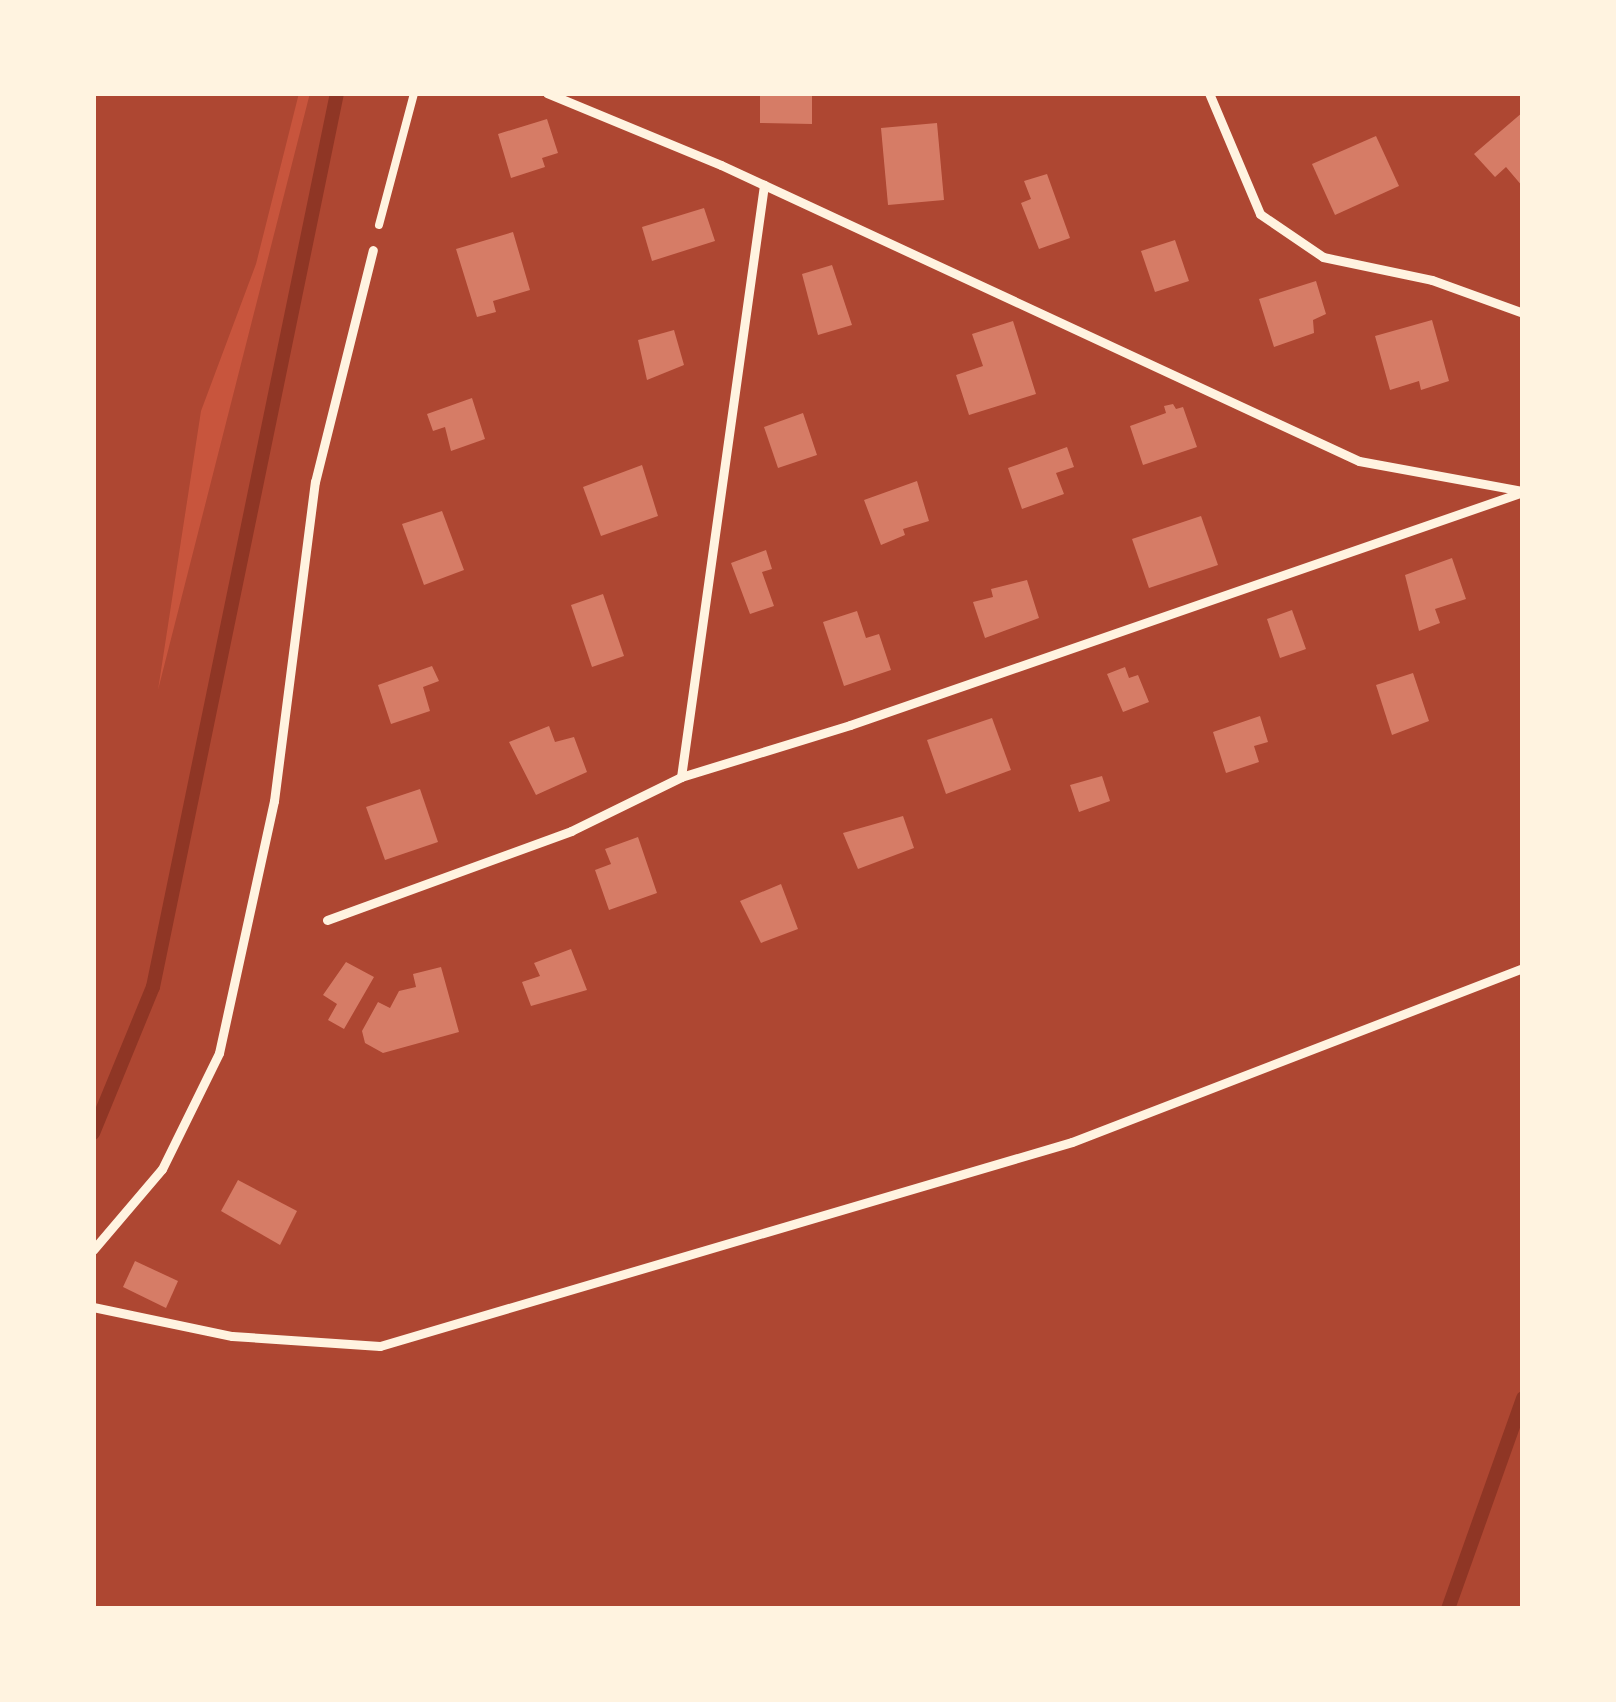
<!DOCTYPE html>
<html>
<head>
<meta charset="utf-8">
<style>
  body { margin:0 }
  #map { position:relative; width:1616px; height:1702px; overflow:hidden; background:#c8553d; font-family:"Open Sans",sans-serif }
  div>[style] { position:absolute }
  .green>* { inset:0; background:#ae4732 }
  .stream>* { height:14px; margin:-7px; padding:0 7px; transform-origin:7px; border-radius:7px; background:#8f3625 }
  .building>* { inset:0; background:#d67c66 }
  .path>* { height:8px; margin:-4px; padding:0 4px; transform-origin:4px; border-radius:4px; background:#fff3e0 }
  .service>* { height:9px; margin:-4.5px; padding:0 4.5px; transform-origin:4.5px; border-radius:4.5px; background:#fff3e0 }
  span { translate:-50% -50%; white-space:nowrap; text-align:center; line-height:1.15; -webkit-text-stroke:9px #fff3e0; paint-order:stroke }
  .frame { position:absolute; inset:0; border:96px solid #fff3e0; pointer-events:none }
</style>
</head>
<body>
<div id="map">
  <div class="green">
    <i style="clip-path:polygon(93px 93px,299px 93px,256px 264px,201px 411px,158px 690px,310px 93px,1523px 93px,1523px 1609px,93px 1609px)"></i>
  </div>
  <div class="stream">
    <i style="left:93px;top:1133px;width:158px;rotate:-67.7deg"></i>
    <i style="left:153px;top:987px;width:913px;rotate:-78.37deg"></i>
    <i style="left:1448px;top:1609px;width:224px;rotate:-70.4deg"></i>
  </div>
  <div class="building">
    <i style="clip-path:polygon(760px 93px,812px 93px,812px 124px,760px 123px)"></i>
    <i style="clip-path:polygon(1523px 112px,1523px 187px,1506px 167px,1495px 177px,1474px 154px)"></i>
    <i style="clip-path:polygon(547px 119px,558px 153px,542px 158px,545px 167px,511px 178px,498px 134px)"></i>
    <i style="clip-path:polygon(937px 123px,944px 200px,888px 205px,881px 128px)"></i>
    <i style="clip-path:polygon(1376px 136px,1399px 186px,1335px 215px,1312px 164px)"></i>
    <i style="clip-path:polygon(1047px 174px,1070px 238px,1039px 249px,1021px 203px,1031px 199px,1024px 181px)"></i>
    <i style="clip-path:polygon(704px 208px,715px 241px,652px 261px,642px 227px)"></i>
    <i style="clip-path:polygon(513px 232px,530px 290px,493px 301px,496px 312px,477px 317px,456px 249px)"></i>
    <i style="clip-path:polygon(1175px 240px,1189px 281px,1155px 292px,1141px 251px)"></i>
    <i style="clip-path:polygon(832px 265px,852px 325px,818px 335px,802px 274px)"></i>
    <i style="clip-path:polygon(1316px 281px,1326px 314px,1313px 320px,1314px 333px,1274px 347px,1259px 299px)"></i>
    <i style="clip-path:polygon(1432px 320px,1449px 381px,1421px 390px,1419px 381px,1390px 390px,1375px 336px)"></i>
    <i style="clip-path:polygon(1013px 321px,1036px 394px,969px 415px,956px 375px,983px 366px,972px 334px)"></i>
    <i style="clip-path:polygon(674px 330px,684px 365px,647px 380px,638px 340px)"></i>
    <i style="clip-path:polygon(472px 398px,485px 439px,451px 451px,445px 427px,433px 431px,427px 414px)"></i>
    <i style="clip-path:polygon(1173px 404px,1176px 409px,1183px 407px,1197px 447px,1143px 465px,1130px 426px,1166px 413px,1164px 406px)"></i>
    <i style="clip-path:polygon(803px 413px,817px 455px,778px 468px,764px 427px)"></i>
    <i style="clip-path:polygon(1067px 447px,1074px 467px,1056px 473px,1064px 494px,1022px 509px,1008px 468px)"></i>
    <i style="clip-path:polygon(642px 465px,658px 516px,601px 536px,583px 487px)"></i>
    <i style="clip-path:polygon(917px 481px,929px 521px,903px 529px,905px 535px,881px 545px,864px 500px)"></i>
    <i style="clip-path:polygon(442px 511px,464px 570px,424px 585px,402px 524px)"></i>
    <i style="clip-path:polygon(1201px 516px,1218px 565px,1149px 588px,1132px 539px)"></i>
    <i style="clip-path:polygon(766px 550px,772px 569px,762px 572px,774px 606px,750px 614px,731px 563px)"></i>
    <i style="clip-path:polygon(1452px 558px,1466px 599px,1435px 609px,1440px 623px,1419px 631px,1405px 575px)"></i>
    <i style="clip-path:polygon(1027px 580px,1039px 618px,985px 638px,973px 602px,993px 597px,991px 589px)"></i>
    <i style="clip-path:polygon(603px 594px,624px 656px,592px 667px,571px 605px)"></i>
    <i style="clip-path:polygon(1292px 610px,1306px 649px,1280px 658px,1267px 619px)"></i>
    <i style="clip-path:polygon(857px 611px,866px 638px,879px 634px,891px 670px,844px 686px,823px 622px)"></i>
    <i style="clip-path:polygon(432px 666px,439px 681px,423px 687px,430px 711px,391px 724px,378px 685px)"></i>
    <i style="clip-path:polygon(1125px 667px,1129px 678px,1138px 675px,1149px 702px,1123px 712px,1107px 674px)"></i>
    <i style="clip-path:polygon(1413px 673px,1429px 721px,1392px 735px,1376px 685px)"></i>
    <i style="clip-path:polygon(1260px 716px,1268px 742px,1254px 746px,1259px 762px,1226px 773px,1213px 732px)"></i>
    <i style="clip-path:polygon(992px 718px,1011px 770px,946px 794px,927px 740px)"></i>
    <i style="clip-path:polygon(549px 726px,555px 742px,574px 737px,587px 772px,536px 795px,509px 742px)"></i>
    <i style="clip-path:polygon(1102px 776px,1110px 801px,1079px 812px,1070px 785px)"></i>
    <i style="clip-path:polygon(420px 789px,438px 842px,385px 860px,366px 807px)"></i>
    <i style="clip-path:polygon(903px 816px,914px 848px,858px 869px,843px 833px)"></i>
    <i style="clip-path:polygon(638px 837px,657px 893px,609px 910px,595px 870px,611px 864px,605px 849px)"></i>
    <i style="clip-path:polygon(781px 884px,798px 929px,761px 943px,740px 901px)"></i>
    <i style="clip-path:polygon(571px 949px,587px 990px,531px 1006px,522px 982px,540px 976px,534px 963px)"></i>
    <i style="clip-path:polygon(346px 962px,374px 977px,344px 1029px,328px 1020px,337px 1004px,323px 995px)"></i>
    <i style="clip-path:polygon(441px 967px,459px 1032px,383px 1053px,365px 1043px,362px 1031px,378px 1002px,390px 1008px,399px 991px,416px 987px,413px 974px)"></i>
    <i style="clip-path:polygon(238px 1180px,297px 1211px,280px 1245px,221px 1211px)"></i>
    <i style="clip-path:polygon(135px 1261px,178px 1281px,166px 1308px,123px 1287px)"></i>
  </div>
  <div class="path">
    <i style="left:379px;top:225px;width:137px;rotate:-75.1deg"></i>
  </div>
  <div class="service">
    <i style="left:547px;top:93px;width:188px;rotate:22.5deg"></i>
    <i style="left:721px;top:165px;width:703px;rotate:24.89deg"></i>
    <i style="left:1359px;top:461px;width:167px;rotate:10.4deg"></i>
    <i style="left:1209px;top:93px;width:131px;rotate:67.1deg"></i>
    <i style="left:1260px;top:214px;width:76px;rotate:34.3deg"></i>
    <i style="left:1323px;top:257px;width:111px;rotate:11.9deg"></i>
    <i style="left:1432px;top:280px;width:97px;rotate:19.9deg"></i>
    <i style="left:681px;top:777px;width:598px;rotate:-82.02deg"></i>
    <i style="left:327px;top:920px;width:260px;rotate:-20deg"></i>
    <i style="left:571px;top:831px;width:123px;rotate:-26.1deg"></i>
    <i style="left:681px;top:777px;width:177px;rotate:-17.1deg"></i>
    <i style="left:850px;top:725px;width:712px;rotate:-19.1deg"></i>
    <i style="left:93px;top:1250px;width:106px;rotate:-49.6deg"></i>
    <i style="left:162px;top:1169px;width:129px;rotate:-63.8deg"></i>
    <i style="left:219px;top:1053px;width:258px;rotate:-77.7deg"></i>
    <i style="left:274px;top:801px;width:322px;rotate:-82.7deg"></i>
    <i style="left:315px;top:482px;width:239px;rotate:-76deg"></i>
    <i style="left:93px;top:1307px;width:142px;rotate:11.8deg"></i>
    <i style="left:232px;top:1336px;width:148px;rotate:3.9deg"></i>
    <i style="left:380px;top:1346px;width:721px;rotate:-16.43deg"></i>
    <i style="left:1072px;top:1142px;width:483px;rotate:-21.1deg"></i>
  </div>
  <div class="frame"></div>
</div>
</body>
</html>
